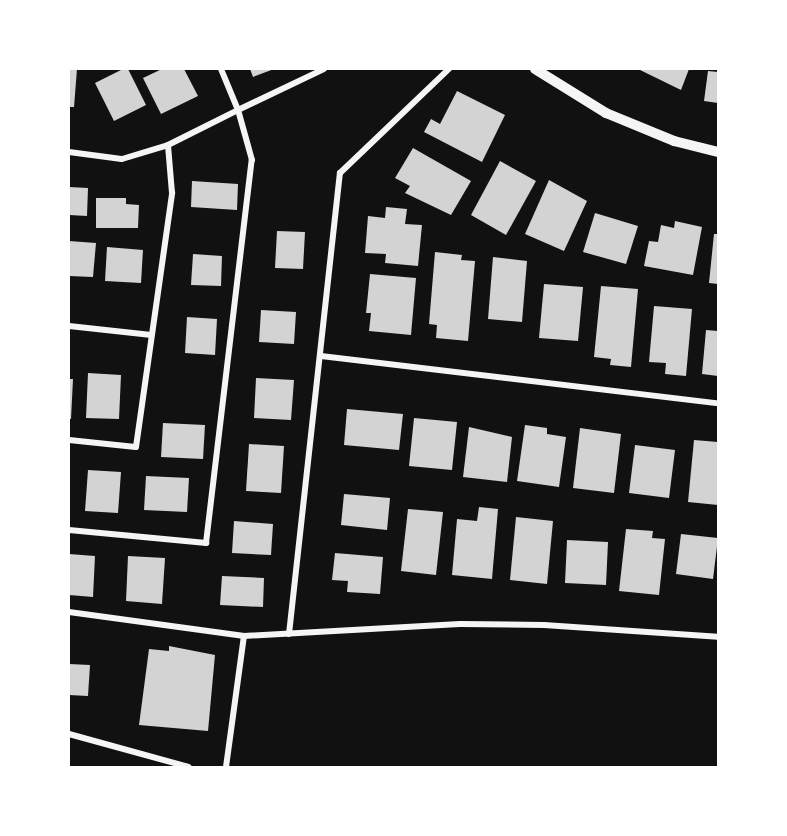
<!DOCTYPE html>
<html>
<head>
<meta charset="utf-8">
<style>
  body { margin:0 }
  #map { position:relative; width:787px; height:836px; overflow:hidden; background:#111; font-family:Manrope,sans-serif }
  div>[style] { position:absolute }
  .building>* { inset:0; background:#d3d3d3 }
  .minor>* { height:6px; margin:-3px; padding:0 3px; transform-origin:3px; border-radius:3px; background:#f5f5f5 }
  .tertiary>* { height:10px; margin:-5px; padding:0 5px; transform-origin:5px; border-radius:5px; background:#f5f5f5 }
  span { translate:-50% -50%; white-space:nowrap; text-align:center; line-height:1.15; -webkit-text-stroke:6px #fff; paint-order:stroke }
  .frame { position:absolute; inset:0; border:70px solid #fff; pointer-events:none }
</style>
</head>
<body>
<div id="map">
  <div class="building">
    <i style="clip-path:polygon(69px 69px,77px 69px,74px 107px,69px 107px)"></i>
    <i style="clip-path:polygon(123px 69px,128px 69px,146px 105px,114px 121px,95px 83px)"></i>
    <i style="clip-path:polygon(162px 69px,184px 69px,198px 96px,161px 114px,143px 78px)"></i>
    <i style="clip-path:polygon(250px 69px,274px 69px,253px 77px)"></i>
    <i style="clip-path:polygon(638px 69px,689px 69px,681px 90px)"></i>
    <i style="clip-path:polygon(708px 71px,718px 72px,718px 103px,704px 101px)"></i>
    <i style="clip-path:polygon(457px 91px,505px 115px,482px 162px,424px 132px,431px 119px,440px 124px)"></i>
    <i style="clip-path:polygon(413px 148px,471px 181px,451px 215px,405px 193px,410px 186px,395px 178px)"></i>
    <i style="clip-path:polygon(500px 161px,536px 181px,506px 235px,471px 215px)"></i>
    <i style="clip-path:polygon(549px 180px,587px 201px,564px 251px,525px 234px)"></i>
    <i style="clip-path:polygon(192px 181px,238px 184px,237px 210px,191px 207px)"></i>
    <i style="clip-path:polygon(69px 187px,88px 188px,87px 216px,69px 215px)"></i>
    <i style="clip-path:polygon(96px 198px,126px 198px,126px 204px,139px 205px,138px 228px,96px 228px)"></i>
    <i style="clip-path:polygon(386px 207px,407px 209px,405px 224px,422px 225px,418px 266px,385px 263px,386px 254px,365px 253px,368px 216px,385px 218px)"></i>
    <i style="clip-path:polygon(595px 213px,638px 226px,626px 264px,583px 252px)"></i>
    <i style="clip-path:polygon(675px 221px,702px 227px,693px 275px,644px 266px,649px 241px,658px 242px,661px 225px,674px 228px)"></i>
    <i style="clip-path:polygon(277px 231px,305px 232px,303px 269px,275px 268px)"></i>
    <i style="clip-path:polygon(714px 234px,718px 234px,718px 284px,709px 283px)"></i>
    <i style="clip-path:polygon(69px 241px,96px 243px,93px 277px,69px 276px)"></i>
    <i style="clip-path:polygon(107px 247px,143px 250px,141px 283px,105px 281px)"></i>
    <i style="clip-path:polygon(435px 252px,462px 255px,461px 260px,475px 261px,468px 341px,436px 338px,437px 325px,429px 324px)"></i>
    <i style="clip-path:polygon(193px 254px,222px 256px,221px 286px,191px 285px)"></i>
    <i style="clip-path:polygon(493px 257px,527px 261px,522px 322px,488px 319px)"></i>
    <i style="clip-path:polygon(370px 274px,416px 278px,411px 335px,369px 331px,371px 313px,366px 313px)"></i>
    <i style="clip-path:polygon(544px 284px,583px 287px,578px 341px,539px 338px)"></i>
    <i style="clip-path:polygon(601px 286px,638px 289px,631px 367px,610px 365px,611px 359px,594px 357px)"></i>
    <i style="clip-path:polygon(654px 306px,692px 309px,686px 376px,665px 374px,666px 363px,649px 362px)"></i>
    <i style="clip-path:polygon(261px 310px,296px 312px,294px 344px,259px 342px)"></i>
    <i style="clip-path:polygon(187px 317px,217px 319px,215px 355px,185px 353px)"></i>
    <i style="clip-path:polygon(706px 330px,718px 331px,718px 376px,702px 374px)"></i>
    <i style="clip-path:polygon(88px 373px,121px 375px,119px 419px,86px 418px)"></i>
    <i style="clip-path:polygon(256px 378px,294px 380px,291px 420px,254px 418px)"></i>
    <i style="clip-path:polygon(69px 379px,73px 379px,71px 419px,69px 419px)"></i>
    <i style="clip-path:polygon(347px 409px,403px 414px,399px 450px,344px 445px)"></i>
    <i style="clip-path:polygon(414px 418px,457px 422px,452px 470px,409px 466px)"></i>
    <i style="clip-path:polygon(163px 423px,205px 425px,203px 459px,161px 457px)"></i>
    <i style="clip-path:polygon(525px 425px,547px 428px,547px 434px,566px 437px,559px 487px,517px 481px)"></i>
    <i style="clip-path:polygon(469px 427px,512px 437px,507px 482px,463px 477px)"></i>
    <i style="clip-path:polygon(580px 428px,621px 434px,614px 493px,573px 488px)"></i>
    <i style="clip-path:polygon(694px 440px,718px 442px,718px 505px,688px 502px)"></i>
    <i style="clip-path:polygon(249px 444px,284px 446px,281px 493px,246px 491px)"></i>
    <i style="clip-path:polygon(635px 445px,675px 450px,669px 498px,629px 493px)"></i>
    <i style="clip-path:polygon(88px 470px,121px 472px,118px 513px,85px 511px)"></i>
    <i style="clip-path:polygon(146px 476px,189px 478px,187px 512px,144px 510px)"></i>
    <i style="clip-path:polygon(344px 494px,390px 498px,387px 530px,341px 525px)"></i>
    <i style="clip-path:polygon(479px 507px,498px 509px,492px 579px,452px 575px,457px 519px,477px 521px)"></i>
    <i style="clip-path:polygon(408px 509px,443px 512px,436px 575px,401px 571px)"></i>
    <i style="clip-path:polygon(516px 517px,553px 521px,547px 584px,510px 580px)"></i>
    <i style="clip-path:polygon(234px 521px,273px 524px,271px 555px,232px 553px)"></i>
    <i style="clip-path:polygon(626px 529px,653px 531px,652px 538px,665px 539px,659px 595px,619px 591px)"></i>
    <i style="clip-path:polygon(681px 534px,718px 538px,713px 579px,676px 574px)"></i>
    <i style="clip-path:polygon(567px 540px,608px 542px,606px 585px,565px 583px)"></i>
    <i style="clip-path:polygon(335px 553px,383px 557px,380px 594px,347px 592px,348px 581px,332px 580px)"></i>
    <i style="clip-path:polygon(69px 554px,95px 556px,93px 597px,69px 595px)"></i>
    <i style="clip-path:polygon(128px 556px,165px 558px,162px 604px,126px 601px)"></i>
    <i style="clip-path:polygon(222px 576px,264px 578px,263px 607px,220px 605px)"></i>
    <i style="clip-path:polygon(169px 646px,215px 655px,208px 731px,139px 725px,149px 649px,169px 651px)"></i>
    <i style="clip-path:polygon(69px 664px,90px 665px,88px 696px,69px 695px)"></i>
  </div>
  <div class="minor">
    <i style="left:69px;top:152px;width:53px;rotate:7.5deg"></i>
    <i style="left:122px;top:159px;width:48px;rotate:-16.9deg"></i>
    <i style="left:69px;top:326px;width:83px;rotate:6.2deg"></i>
    <i style="left:321px;top:356px;width:400px;rotate:6.8deg"></i>
    <i style="left:69px;top:440px;width:67px;rotate:6deg"></i>
    <i style="left:136px;top:447px;width:257px;rotate:-81.9deg"></i>
    <i style="left:172px;top:193px;width:48px;rotate:-94.8deg"></i>
    <i style="left:168px;top:145px;width:78px;rotate:-26.6deg"></i>
    <i style="left:238px;top:110px;width:44px;rotate:-112.5deg"></i>
    <i style="left:69px;top:530px;width:138px;rotate:5.4deg"></i>
    <i style="left:206px;top:543px;width:386px;rotate:-83.2deg"></i>
    <i style="left:252px;top:160px;width:52px;rotate:-105.6deg"></i>
    <i style="left:238px;top:110px;width:95px;rotate:-25.5deg"></i>
    <i style="left:69px;top:612px;width:177px;rotate:7.8deg"></i>
    <i style="left:244px;top:636px;width:216px;rotate:-3.2deg"></i>
    <i style="left:460px;top:624px;width:84px;rotate:0.7deg"></i>
    <i style="left:544px;top:625px;width:174px;rotate:3.9deg"></i>
    <i style="left:289px;top:634px;width:464px;rotate:-83.7deg"></i>
    <i style="left:340px;top:173px;width:151px;rotate:-43.7deg"></i>
    <i style="left:69px;top:734px;width:124px;rotate:15.4deg"></i>
    <i style="left:226px;top:767px;width:132px;rotate:-82.2deg"></i>
  </div>
  <div class="tertiary">
    <i style="left:535px;top:69px;width:84px;rotate:31.8deg"></i>
    <i style="left:606px;top:113px;width:74px;rotate:22.4deg"></i>
    <i style="left:674px;top:141px;width:45px;rotate:14deg"></i>
  </div>
  <div class="frame"></div>
</div>
</body>
</html>
